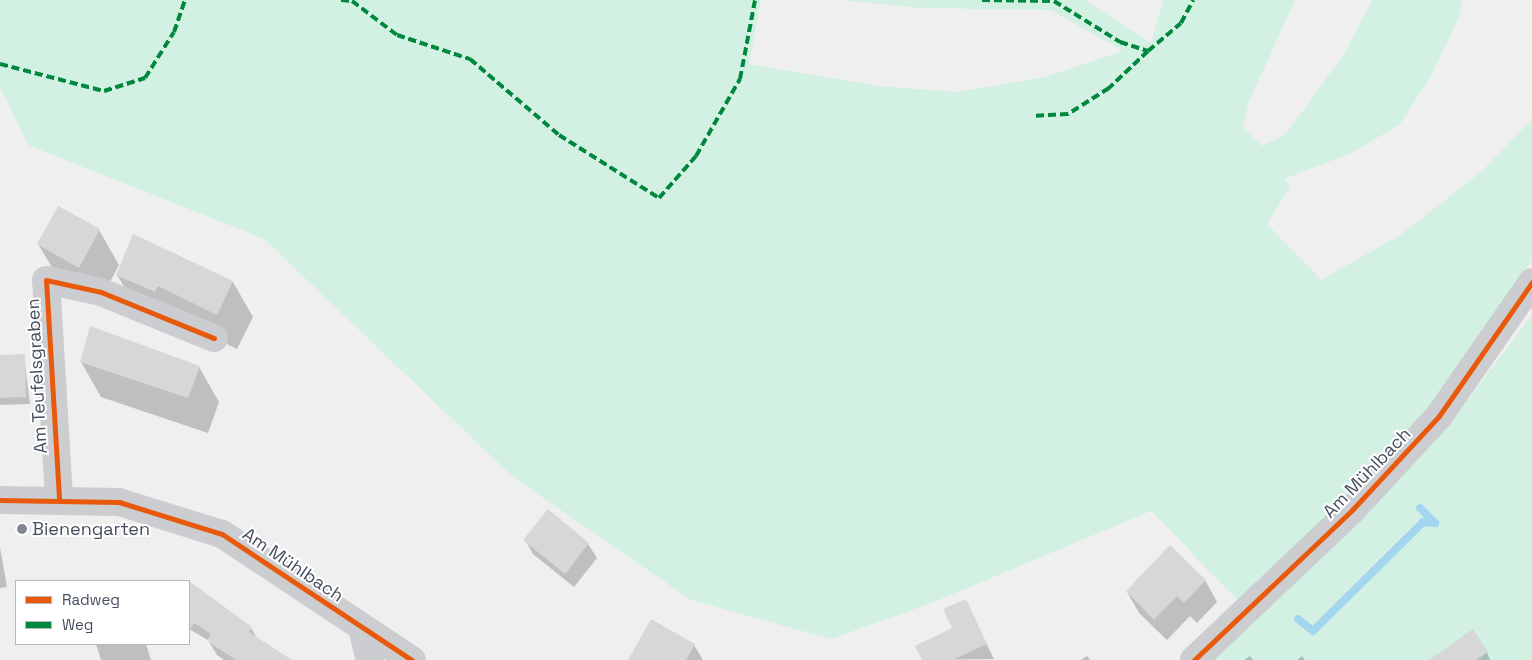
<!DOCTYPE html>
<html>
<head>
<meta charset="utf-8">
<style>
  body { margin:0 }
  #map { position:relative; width:1532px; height:660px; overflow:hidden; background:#f0efef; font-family:"Space Grotesk",sans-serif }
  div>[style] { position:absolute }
  .green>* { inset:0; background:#d2f1e2 }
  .shadow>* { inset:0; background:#0003 }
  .stream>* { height:8px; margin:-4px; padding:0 4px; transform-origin:4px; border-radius:4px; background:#a4d6f0 }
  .building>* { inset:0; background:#d7d7d9 }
  .minor>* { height:28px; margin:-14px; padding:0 14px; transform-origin:14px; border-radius:14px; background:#cbcdd0 }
  .tertiary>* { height:28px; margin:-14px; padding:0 14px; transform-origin:14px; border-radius:14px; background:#cbcdd0 }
  .quiet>* { height:4px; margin-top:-2px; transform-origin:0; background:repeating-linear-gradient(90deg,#00873e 0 8px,transparent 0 12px) }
  .cycleway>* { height:5px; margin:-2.5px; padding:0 2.5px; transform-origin:2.5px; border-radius:2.5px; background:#e8590c }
  .dots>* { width:14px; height:14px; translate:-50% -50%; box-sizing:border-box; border:2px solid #fff; border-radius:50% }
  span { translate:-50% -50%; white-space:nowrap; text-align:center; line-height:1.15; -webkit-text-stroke:4px #fff; paint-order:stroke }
  .street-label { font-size:18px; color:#454f5d }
  .poi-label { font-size:18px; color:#454f5d }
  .left { translate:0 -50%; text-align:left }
  .legend { position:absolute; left:15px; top:580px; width:175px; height:65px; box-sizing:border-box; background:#fff; border:1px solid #b5b9be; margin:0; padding:6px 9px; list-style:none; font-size:15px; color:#454f5d }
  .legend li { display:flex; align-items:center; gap:10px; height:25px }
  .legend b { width:25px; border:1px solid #b5b9be }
</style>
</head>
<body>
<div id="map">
  <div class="green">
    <i style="clip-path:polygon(0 0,761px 0,749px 64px,879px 86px,957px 92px,1045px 77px,1123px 51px,1051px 10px,920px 8px,841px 0,1085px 0,1151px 43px,1163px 0,1295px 0,1248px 104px,1243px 127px,1262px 146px,1286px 134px,1306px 106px,1344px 54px,1372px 0,1462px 0,1460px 15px,1430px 78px,1400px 124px,1352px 153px,1284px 179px,1290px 187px,1267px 224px,1321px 280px,1400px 235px,1481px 172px,1532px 119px,1532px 260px,1450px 387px,1319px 526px,1238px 600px,1151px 511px,929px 604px,831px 639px,691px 600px,513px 477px,264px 239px,28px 145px,0 87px)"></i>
    <i style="clip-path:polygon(1532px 315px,1532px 660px,1212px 660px,1452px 421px)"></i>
  </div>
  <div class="shadow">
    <i style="clip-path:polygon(99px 230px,119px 265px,99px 302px,59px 279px,38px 244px)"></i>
    <i style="clip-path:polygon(134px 236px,233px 282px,253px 317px,237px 349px,178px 320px,138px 310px,117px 275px)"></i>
    <i style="clip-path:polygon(24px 356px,30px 404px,0 405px,0 357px)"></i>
    <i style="clip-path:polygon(81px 362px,199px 367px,219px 402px,208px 433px,101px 397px)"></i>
    <i style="clip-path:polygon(525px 540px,588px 544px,597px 558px,574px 587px,533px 554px)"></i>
    <i style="clip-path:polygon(0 547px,7px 587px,0 588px)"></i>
    <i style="clip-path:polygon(1205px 580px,1217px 602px,1197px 623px,1190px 616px,1167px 640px,1139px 613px,1127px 592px)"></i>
    <i style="clip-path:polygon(189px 583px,251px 628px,257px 638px,290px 660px,224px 660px,217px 655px,208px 640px,189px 629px)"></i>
    <i style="clip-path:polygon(965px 600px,994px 659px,923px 660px,953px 629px)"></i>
    <i style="clip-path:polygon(96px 644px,146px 644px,151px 660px,101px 660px)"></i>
    <i style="clip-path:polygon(694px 645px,703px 660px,633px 660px)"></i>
    <i style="clip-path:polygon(1487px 652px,1490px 660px,1431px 660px)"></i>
    <i style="clip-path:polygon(1087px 656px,1090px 660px,1081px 660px)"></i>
    <i style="clip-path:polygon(1250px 656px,1253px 660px,1244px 660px)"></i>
    <i style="clip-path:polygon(1302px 656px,1305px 660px,1297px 660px)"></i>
  </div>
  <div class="stream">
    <i style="left:1298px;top:619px;width:19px;rotate:39deg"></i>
    <i style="left:1313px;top:631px;width:155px;rotate:-44.7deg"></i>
    <i style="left:1423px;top:522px;width:12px;rotate:5deg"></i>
    <i style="left:1435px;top:523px;width:21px;rotate:-135deg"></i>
  </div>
  <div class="building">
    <i style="clip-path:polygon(58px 206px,100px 229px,79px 268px,37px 244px)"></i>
    <i style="clip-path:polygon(133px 234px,233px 281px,217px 315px,158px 286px,155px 292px,116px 275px)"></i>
    <i style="clip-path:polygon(90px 326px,200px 366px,188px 398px,80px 362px)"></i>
    <i style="clip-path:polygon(25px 354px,26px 397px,0 398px,0 355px)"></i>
    <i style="clip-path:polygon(548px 509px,589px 543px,565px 574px,523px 540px)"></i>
    <i style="clip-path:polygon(1170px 545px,1206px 580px,1184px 603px,1177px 596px,1154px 620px,1126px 591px)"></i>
    <i style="clip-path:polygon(189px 581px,252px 627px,249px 632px,292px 660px,236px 660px,207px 641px,211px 634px,194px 623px,189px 631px)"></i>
    <i style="clip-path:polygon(966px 599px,987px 644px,952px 660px,922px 660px,915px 646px,952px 628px,943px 609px)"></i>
    <i style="clip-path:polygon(651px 619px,695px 644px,686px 660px,628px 660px)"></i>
    <i style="clip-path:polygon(1473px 629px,1488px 652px,1476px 660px,1429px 660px)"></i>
  </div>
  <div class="minor">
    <i style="left:59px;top:498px;width:218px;rotate:-93.4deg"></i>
    <i style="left:46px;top:280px;width:56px;rotate:12.3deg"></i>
    <i style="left:101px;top:292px;width:122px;rotate:22.2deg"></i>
    <i style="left:362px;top:628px;width:33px;rotate:76deg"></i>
  </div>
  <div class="tertiary">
    <i style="left:0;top:500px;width:119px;rotate:1deg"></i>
    <i style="left:119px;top:502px;width:108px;rotate:17.3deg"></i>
    <i style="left:222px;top:534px;width:228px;rotate:33.6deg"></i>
    <i style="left:1194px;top:660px;width:218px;rotate:-43.5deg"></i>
    <i style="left:1352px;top:510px;width:128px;rotate:-47.2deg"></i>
    <i style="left:1439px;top:416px;width:163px;rotate:-55.2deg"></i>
  </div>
  <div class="quiet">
    <i style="left:341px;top:0;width:11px;rotate:5deg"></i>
    <i style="left:352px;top:1px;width:56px;rotate:37.1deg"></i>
    <i style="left:397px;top:35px;width:77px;rotate:18.2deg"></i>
    <i style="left:470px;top:59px;width:117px;rotate:40.5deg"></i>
    <i style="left:559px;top:135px;width:118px;rotate:32.2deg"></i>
    <i style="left:659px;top:198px;width:56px;rotate:-48.6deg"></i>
    <i style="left:696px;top:156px;width:89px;rotate:-60.3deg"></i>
    <i style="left:740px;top:79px;width:80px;rotate:-79.2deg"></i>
    <i style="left:982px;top:0;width:72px;rotate:0.8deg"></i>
    <i style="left:1054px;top:1px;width:78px;rotate:31.8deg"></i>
    <i style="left:1120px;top:42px;width:29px;rotate:18deg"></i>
    <i style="left:1148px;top:51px;width:54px;rotate:136.5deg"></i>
    <i style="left:1109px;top:88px;width:49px;rotate:147.6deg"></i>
    <i style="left:1068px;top:114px;width:33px;rotate:177deg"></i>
    <i style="left:1148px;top:51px;width:43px;rotate:-40.3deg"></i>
    <i style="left:1181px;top:23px;width:26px;rotate:-62deg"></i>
    <i style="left:0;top:64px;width:107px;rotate:14.6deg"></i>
    <i style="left:104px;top:91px;width:43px;rotate:-17.6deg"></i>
    <i style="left:145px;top:78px;width:54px;rotate:-57.8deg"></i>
    <i style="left:174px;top:32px;width:34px;rotate:-71deg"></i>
  </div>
  <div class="cycleway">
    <i style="left:59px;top:498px;width:218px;rotate:-93.4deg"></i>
    <i style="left:46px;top:280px;width:56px;rotate:12.3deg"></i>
    <i style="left:101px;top:292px;width:122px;rotate:22.2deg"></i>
    <i style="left:0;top:500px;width:119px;rotate:1deg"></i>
    <i style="left:119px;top:502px;width:108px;rotate:17.3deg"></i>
    <i style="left:222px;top:534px;width:228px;rotate:33.6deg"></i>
    <i style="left:1194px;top:660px;width:218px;rotate:-43.5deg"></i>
    <i style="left:1352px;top:510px;width:128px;rotate:-47.2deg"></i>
    <i style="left:1439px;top:416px;width:163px;rotate:-55.2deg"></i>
  </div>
  <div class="dots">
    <i style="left:22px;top:529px;background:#818790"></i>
  </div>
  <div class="street-label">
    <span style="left:37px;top:376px;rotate:-93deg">Am Teufelsgraben</span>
    <span style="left:1367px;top:473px;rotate:-46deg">Am Mühlbach</span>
    <span style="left:293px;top:565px;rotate:34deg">Am Mühlbach</span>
  </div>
  <div class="poi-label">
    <span class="left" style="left:32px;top:529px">Bienengarten</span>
  </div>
  <ul class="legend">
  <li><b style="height:6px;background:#e8590c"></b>Radweg</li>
  <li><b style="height:6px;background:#00873e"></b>Weg</li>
  </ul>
</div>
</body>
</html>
